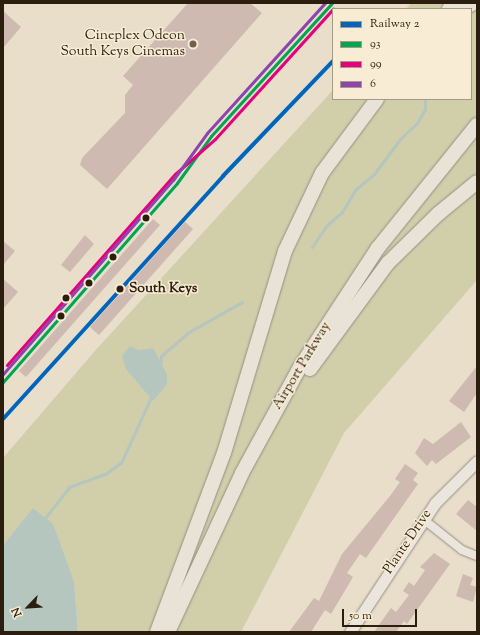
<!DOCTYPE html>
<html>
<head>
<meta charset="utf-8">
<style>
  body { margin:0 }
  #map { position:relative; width:480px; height:635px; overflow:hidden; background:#e8deca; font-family:"Sorts Mill Goudy",serif }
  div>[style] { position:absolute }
  .green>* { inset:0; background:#d0cfaa }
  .water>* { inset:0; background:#b5c6bf }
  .stream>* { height:3px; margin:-1.5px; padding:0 1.5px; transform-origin:1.5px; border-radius:1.5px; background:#b5c6bf }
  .building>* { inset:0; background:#cebab0 }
  .roads { filter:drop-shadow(0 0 1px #968e81) drop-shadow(0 0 1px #968e81) }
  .street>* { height:8px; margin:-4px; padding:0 4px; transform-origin:4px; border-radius:4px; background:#ebe6dd }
  .secondary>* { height:11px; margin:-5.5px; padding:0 5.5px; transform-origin:5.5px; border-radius:5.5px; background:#ebe6dd }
  .highway>* { height:14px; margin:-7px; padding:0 7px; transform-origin:7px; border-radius:7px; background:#e9e2d7 }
  .bus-1>* { height:3px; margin:-1.5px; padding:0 1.5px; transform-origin:1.5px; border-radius:1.5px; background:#00a651 }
  .bus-2>* { height:3px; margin:-1.5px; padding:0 1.5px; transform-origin:1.5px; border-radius:1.5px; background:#e5007d }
  .bus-3>* { height:3px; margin:-1.5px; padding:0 1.5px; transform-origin:1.5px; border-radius:1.5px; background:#8e44ad }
  .rail-1>* { height:4px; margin:-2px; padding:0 2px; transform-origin:2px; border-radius:2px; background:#0065bd }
  .dots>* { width:11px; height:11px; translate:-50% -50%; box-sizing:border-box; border:2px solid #f8ecd4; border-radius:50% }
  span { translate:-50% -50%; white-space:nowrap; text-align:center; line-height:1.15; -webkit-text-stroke:3px #f8ecd4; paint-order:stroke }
  .poi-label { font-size:14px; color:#2c1e0e }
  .right { translate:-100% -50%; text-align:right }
  .stop-label { font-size:14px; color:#2c1e0e; font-weight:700 }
  .left { translate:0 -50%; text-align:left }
  .street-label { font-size:14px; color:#2c1e0e }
  .frame { position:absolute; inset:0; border:4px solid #2c1e0e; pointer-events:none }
  .legend { position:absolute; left:332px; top:8px; width:140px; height:92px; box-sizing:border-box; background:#f8ecd4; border:1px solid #a69a85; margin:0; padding:5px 7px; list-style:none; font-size:12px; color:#2c1e0e }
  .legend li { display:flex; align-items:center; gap:8px; height:20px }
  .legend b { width:20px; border:1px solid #a69a85 }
  .north { position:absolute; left:8px; top:587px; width:40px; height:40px; -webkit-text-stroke:3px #f8ecd4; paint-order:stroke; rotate:245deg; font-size:11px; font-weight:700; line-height:16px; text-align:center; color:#2c1e0e }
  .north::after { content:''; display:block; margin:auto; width:14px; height:18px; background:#2c1e0e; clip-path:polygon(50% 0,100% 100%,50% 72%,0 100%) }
  .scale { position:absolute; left:342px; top:609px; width:75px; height:18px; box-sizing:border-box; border:2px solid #2c1e0e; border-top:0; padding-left:5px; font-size:12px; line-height:14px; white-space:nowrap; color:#2c1e0e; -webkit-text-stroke:3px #f8ecd4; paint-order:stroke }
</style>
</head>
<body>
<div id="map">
  <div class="green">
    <i style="clip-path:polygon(411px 3px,477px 3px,477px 280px,344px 433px,241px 632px,78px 632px,74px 582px,33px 508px,3px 545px,3px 458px,94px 352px,333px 90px,333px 99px,471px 99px,471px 9px,406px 9px)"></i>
  </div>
  <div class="water">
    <i style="clip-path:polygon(130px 346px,139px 350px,153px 348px,167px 374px,167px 384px,153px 401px,126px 369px,122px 356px)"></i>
    <i style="clip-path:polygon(33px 508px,53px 524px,74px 582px,78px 632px,3px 632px,3px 545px)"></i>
  </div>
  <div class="stream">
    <i style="left:312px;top:247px;width:25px;rotate:-56deg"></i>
    <i style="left:326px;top:226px;width:21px;rotate:-41deg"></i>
    <i style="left:342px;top:212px;width:26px;rotate:-59deg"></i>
    <i style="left:355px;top:190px;width:25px;rotate:-40deg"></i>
    <i style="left:374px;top:174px;width:45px;rotate:-53.1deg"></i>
    <i style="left:401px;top:138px;width:22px;rotate:-43deg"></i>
    <i style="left:417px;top:123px;width:16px;rotate:-60deg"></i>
    <i style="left:425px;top:109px;width:10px;rotate:-90deg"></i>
    <i style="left:160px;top:366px;width:10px;rotate:-84deg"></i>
    <i style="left:161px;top:356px;width:35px;rotate:-41deg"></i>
    <i style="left:187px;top:333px;width:63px;rotate:-29.4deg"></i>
    <i style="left:45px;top:518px;width:39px;rotate:-52deg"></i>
    <i style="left:69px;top:487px;width:38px;rotate:-20deg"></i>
    <i style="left:105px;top:474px;width:19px;rotate:-35deg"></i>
    <i style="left:121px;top:463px;width:75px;rotate:-65.5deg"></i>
  </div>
  <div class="building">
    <i style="clip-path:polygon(188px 3px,250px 3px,262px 13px,107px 189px,80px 165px,82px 158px,125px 113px,125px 95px,133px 85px,123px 76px)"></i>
    <i style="clip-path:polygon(3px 11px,21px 27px,3px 48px)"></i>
    <i style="clip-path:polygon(153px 219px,160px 225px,26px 377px,19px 371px)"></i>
    <i style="clip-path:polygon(185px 222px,193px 229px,99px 335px,90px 327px)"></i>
    <i style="clip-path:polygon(85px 235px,94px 244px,70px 272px,61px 265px)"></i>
    <i style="clip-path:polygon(3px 241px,15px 251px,3px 265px)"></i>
    <i style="clip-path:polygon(3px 279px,18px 292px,3px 309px)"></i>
    <i style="clip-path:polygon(477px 366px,477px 393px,464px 412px,449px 401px)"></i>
    <i style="clip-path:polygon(461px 422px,471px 437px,436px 464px,432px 460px,427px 466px,415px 453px,424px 438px,433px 444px)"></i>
    <i style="clip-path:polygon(405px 464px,418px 473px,413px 480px,418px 484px,366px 558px,360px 554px,347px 573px,353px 577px,331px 614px,325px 610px,311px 632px,289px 632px,314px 598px,319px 601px,342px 554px,390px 496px,400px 482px,395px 479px)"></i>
    <i style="clip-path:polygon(468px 500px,477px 507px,477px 531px,456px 514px)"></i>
    <i style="clip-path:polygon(434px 553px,450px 564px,407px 624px,404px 621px,396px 632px,374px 632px,391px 608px,396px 612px,409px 595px,403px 591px,409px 582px,414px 586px,425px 570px,420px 567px)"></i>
    <i style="clip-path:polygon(463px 574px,473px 578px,470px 585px,477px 587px,473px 602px,456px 596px)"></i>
  </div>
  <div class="roads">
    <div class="street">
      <i style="left:423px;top:519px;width:50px;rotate:38.5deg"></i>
      <i style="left:462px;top:550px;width:16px;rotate:22deg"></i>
    </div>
    <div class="secondary">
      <i style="left:350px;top:632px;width:154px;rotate:-56.6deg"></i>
      <i style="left:435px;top:503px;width:59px;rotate:-45deg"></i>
    </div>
    <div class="highway">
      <i style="left:449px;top:9px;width:8px;rotate:-50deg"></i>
      <i style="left:463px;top:9px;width:13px;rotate:-29deg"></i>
      <i style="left:310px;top:369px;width:132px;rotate:-53.7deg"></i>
      <i style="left:388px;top:263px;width:70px;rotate:-44.4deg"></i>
      <i style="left:438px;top:214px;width:50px;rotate:-39.4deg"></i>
      <i style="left:157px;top:632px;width:191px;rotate:-69.5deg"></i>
      <i style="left:224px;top:453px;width:211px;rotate:-73.2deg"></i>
      <i style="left:285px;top:251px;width:86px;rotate:-64.6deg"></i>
      <i style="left:322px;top:173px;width:92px;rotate:-53.4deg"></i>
      <i style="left:168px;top:632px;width:175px;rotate:-65deg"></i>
      <i style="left:242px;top:473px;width:121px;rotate:-61.3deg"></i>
      <i style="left:300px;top:367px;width:142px;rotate:-56.8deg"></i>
      <i style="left:378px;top:248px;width:158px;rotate:-51.2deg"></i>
    </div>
  </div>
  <div class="bus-1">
    <i style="left:3px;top:382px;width:264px;rotate:-48.8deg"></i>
    <i style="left:177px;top:183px;width:58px;rotate:-54.1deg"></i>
    <i style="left:211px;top:136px;width:180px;rotate:-47.7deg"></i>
  </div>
  <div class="bus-2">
    <i style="left:7px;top:365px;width:254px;rotate:-48.7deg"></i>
    <i style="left:175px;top:174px;width:53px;rotate:-41.2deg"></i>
    <i style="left:215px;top:139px;width:176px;rotate:-47.8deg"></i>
  </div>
  <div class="bus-3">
    <i style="left:3px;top:374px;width:258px;rotate:-48.8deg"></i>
    <i style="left:173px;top:180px;width:58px;rotate:-54.1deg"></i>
    <i style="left:207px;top:133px;width:176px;rotate:-47.8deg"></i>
  </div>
  <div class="rail-1">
    <i style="left:3px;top:419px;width:328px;rotate:-47.8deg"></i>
    <i style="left:223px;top:176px;width:159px;rotate:-46.3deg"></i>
  </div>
  <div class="dots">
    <i style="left:193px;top:44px;background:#6e6150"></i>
    <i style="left:146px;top:218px;background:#2c1e0e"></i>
    <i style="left:113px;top:257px;background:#2c1e0e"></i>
    <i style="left:89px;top:283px;background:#2c1e0e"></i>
    <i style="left:120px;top:289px;background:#2c1e0e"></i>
    <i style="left:66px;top:298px;background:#2c1e0e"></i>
    <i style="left:61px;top:316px;background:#2c1e0e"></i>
  </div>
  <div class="poi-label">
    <span class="right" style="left:185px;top:44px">Cineplex Odeon<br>South Keys Cinemas</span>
  </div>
  <div class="stop-label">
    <span class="left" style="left:129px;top:289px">South Keys</span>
  </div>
  <div class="street-label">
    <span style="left:302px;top:366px;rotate:-59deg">Airport Parkway</span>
    <span style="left:408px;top:542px;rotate:-56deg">Plante Drive</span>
  </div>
  <div class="frame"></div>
  <ul class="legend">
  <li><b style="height:5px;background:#0065bd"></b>Railway 2</li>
  <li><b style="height:5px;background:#00a651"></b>93</li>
  <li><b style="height:5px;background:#e5007d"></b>99</li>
  <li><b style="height:5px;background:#8e44ad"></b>6</li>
  </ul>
  <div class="north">N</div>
  <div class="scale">50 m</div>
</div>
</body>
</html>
